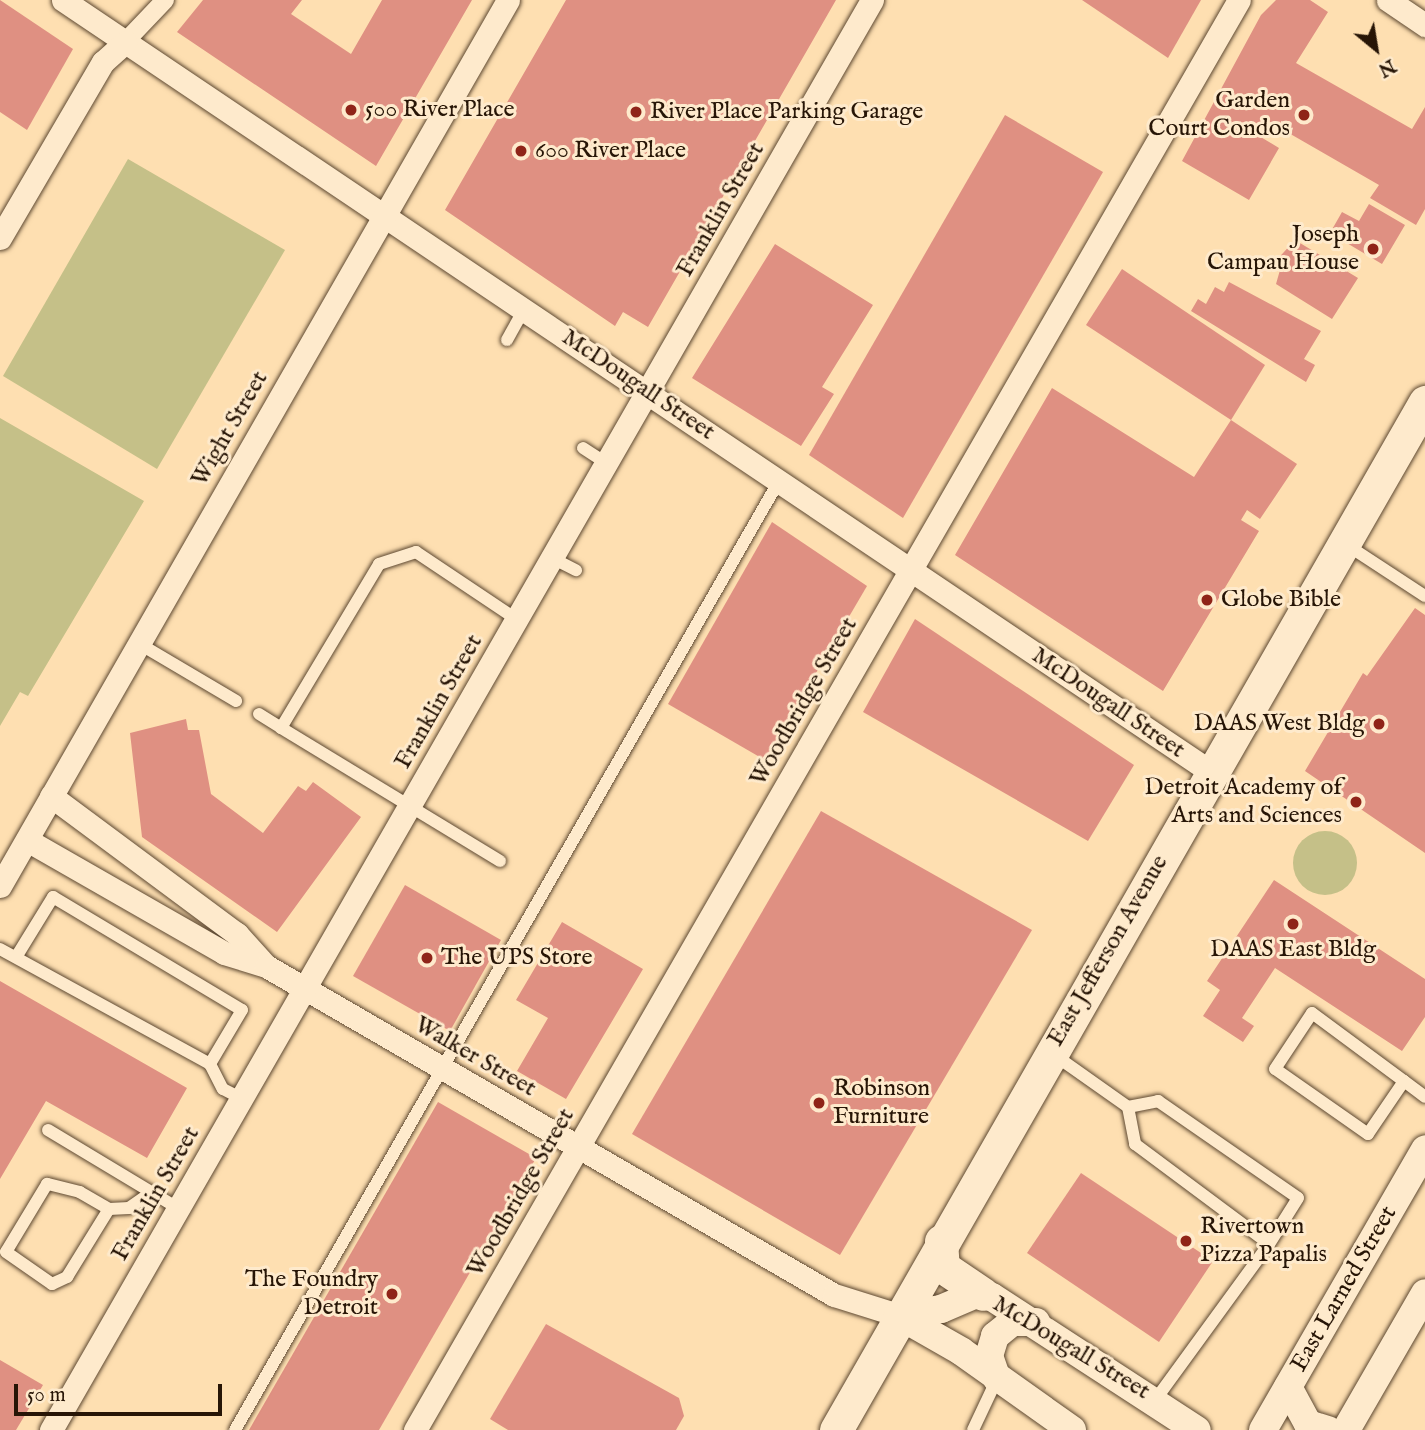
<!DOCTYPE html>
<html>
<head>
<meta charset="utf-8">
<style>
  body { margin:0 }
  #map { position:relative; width:1425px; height:1430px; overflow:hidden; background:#fedfb1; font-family:"IM FELL English",serif }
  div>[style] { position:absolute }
  .green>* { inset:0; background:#c5c088 }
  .round { border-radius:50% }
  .building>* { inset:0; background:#df9082 }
  .roads { filter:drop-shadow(0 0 2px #5d4831) drop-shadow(0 0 2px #5d4831) }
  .service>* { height:12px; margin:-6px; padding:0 6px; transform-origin:6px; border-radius:6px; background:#feeacc }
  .pedestrian>* { height:18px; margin:-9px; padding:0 9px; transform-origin:9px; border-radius:9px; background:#feeacc }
  .minor>* { height:23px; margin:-11.5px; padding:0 11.5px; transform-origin:11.5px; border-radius:11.5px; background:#feeacc }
  .tertiary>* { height:28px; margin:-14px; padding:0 14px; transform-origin:14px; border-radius:14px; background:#feeacc }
  .secondary>* { height:33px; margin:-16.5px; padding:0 16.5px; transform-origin:16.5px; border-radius:16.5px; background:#feeacc }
  .dots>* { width:19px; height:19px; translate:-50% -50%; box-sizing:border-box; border:4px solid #feeacc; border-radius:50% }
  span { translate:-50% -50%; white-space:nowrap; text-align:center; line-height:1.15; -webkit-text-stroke:6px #feeacc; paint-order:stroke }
  .poi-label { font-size:24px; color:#271506 }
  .right { translate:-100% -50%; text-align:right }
  .left { translate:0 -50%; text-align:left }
  .street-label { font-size:24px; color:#271506 }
  .north { position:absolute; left:1341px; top:14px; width:70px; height:70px; -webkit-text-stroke:5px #feeacc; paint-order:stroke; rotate:150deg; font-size:19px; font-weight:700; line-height:28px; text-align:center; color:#271506 }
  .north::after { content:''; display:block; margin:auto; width:24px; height:32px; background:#271506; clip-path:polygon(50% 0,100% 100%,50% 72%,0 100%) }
  .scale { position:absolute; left:14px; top:1384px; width:208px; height:32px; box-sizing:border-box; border:4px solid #271506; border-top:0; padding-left:9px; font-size:21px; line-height:24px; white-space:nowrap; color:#271506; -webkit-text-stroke:5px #feeacc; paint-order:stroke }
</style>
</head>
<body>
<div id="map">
  <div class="green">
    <i style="clip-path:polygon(128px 159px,285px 250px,157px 469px,3px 376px)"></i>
    <i style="clip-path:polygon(0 418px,144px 501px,28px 696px,20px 692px,0 726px)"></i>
    <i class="round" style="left:1293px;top:831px;width:64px;height:64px"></i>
  </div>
  <div class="building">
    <i style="clip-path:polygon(0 0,73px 49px,27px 130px,0 112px)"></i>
    <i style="clip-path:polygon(203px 0,302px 0,291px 14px,351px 54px,382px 0,472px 0,376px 166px,177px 32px)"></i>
    <i style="clip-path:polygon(566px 0,836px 0,648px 327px,623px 312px,615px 326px,445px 210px)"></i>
    <i style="clip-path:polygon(1082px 0,1201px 0,1168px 58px)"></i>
    <i style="clip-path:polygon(1276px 0,1310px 0,1328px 12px,1296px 63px,1412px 129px,1425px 107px,1425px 209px,1416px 225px,1370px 198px,1379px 185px,1268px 121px,1259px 136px,1279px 148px,1249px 200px,1182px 161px,1261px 15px)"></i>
    <i style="clip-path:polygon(1005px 115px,1103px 172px,903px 518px,809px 455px)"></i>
    <i style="clip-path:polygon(1369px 204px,1405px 225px,1382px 264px,1330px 233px,1342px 212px,1359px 221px)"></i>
    <i style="clip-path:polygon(1295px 240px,1358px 278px,1332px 319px,1276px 284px,1280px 270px,1272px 265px)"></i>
    <i style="clip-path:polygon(775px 244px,873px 305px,822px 387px,834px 394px,801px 446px,692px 378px)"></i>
    <i style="clip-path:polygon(1122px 269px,1265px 365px,1231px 420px,1086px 325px)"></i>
    <i style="clip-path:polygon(1229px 282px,1321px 331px,1304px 359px,1315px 365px,1306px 382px,1191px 311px,1198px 299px,1206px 304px,1215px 287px,1224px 292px)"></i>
    <i style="clip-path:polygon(1052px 388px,1194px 477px,1231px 420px,1297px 464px,1260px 519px,1247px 510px,1241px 520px,1259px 531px,1163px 691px,955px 555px)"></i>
    <i style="clip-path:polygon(772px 522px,867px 586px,765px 760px,668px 704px)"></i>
    <i style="clip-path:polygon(1415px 608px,1425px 615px,1425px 853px,1305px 771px,1363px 673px,1367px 676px)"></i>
    <i style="clip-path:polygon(915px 619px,1134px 765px,1088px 841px,863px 712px)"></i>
    <i style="clip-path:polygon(186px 719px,188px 730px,199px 730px,211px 794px,263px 833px,298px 786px,306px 791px,313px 782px,361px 817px,277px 932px,142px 837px,130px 733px)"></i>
    <i style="clip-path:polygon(821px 811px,1032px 930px,840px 1255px,632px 1134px)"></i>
    <i style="clip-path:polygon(1274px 880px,1425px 979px,1425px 1017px,1402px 1051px,1275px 968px,1242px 1018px,1254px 1026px,1243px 1042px,1203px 1016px,1220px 990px,1207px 981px)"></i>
    <i style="clip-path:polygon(405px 885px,501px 940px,450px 1031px,353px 976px)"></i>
    <i style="clip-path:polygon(562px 922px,643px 969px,566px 1099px,517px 1071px,548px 1018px,516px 1000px)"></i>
    <i style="clip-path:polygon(0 981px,187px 1088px,147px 1158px,46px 1101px,0 1179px)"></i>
    <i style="clip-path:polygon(438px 1102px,536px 1158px,379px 1430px,249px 1430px)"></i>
    <i style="clip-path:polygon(1081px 1173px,1213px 1261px,1159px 1342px,1027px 1253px)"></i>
    <i style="clip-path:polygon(546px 1324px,679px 1398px,684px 1416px,676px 1430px,508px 1430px,490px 1419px)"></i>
    <i style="clip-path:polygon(0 1360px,43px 1385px,16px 1430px,0 1430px)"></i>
  </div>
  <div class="roads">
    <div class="service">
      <i style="left:507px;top:340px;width:35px;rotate:-61deg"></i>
      <i style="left:583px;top:448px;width:27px;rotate:33deg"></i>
      <i style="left:1344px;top:543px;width:97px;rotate:33.2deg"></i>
      <i style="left:552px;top:558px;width:27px;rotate:27deg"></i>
      <i style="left:138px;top:643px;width:114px;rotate:30.6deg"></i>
      <i style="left:259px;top:714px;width:26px;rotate:32deg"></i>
      <i style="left:500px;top:861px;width:256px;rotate:-148.7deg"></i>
      <i style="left:281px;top:728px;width:191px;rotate:-59.1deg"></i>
      <i style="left:379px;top:564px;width:39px;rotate:-18deg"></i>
      <i style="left:416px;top:552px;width:120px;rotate:33.8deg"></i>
      <i style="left:0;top:949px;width:239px;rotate:28.7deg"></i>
      <i style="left:210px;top:1064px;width:28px;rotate:63deg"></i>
      <i style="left:223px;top:1089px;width:20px;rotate:27deg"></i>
      <i style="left:18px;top:954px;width:67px;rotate:-58.4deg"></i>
      <i style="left:53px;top:897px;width:220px;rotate:30.9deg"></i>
      <i style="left:242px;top:1010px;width:63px;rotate:120.7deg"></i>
      <i style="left:1053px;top:1054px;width:92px;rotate:35.2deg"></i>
      <i style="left:1128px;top:1107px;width:38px;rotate:79deg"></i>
      <i style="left:1135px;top:1144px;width:167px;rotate:36.7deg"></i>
      <i style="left:1269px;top:1244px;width:192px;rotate:126.1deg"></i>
      <i style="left:1404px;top:1081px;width:64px;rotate:124.2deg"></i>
      <i style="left:1368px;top:1134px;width:113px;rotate:-145deg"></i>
      <i style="left:1275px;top:1069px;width:67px;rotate:-56.5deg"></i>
      <i style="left:1312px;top:1013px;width:114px;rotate:36.5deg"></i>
      <i style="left:1404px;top:1081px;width:26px;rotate:37deg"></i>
      <i style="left:1128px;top:1107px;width:31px;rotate:-11deg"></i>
      <i style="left:1158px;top:1101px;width:170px;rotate:34.7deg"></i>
      <i style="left:1298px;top:1198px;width:54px;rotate:122.2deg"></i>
      <i style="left:48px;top:1130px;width:152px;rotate:31deg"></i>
      <i style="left:109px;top:1209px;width:34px;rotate:-150deg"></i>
      <i style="left:80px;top:1192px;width:34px;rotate:-166deg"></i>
      <i style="left:47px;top:1184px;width:79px;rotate:121.1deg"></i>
      <i style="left:6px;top:1252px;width:56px;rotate:34.8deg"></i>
      <i style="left:52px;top:1284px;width:17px;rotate:-25deg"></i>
      <i style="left:67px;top:1277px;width:80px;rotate:-58.3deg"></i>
      <i style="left:109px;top:1209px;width:20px;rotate:-3deg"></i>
      <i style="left:129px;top:1208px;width:28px;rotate:-35deg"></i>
      <i style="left:235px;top:1430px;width:1094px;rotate:-60.18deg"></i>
      <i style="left:973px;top:1430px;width:56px;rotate:-64.8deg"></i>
    </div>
    <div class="pedestrian">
      <i style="left:125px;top:42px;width:58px;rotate:-46.4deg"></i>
    </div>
    <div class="minor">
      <i style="left:63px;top:0;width:1383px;rotate:33.92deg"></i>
      <i style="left:1388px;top:0;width:45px;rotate:34deg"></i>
      <i style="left:0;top:238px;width:204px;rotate:-59.7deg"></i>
      <i style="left:103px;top:62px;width:30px;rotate:-42deg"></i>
      <i style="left:51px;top:796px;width:232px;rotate:36.6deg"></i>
      <i style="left:237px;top:934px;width:43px;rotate:47.8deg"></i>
      <i style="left:27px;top:840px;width:227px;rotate:29.8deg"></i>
      <i style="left:224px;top:953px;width:44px;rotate:17.2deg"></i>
      <i style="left:266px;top:966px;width:656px;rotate:30.08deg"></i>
      <i style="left:834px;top:1295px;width:67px;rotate:17.4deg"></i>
      <i style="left:0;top:886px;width:1021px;rotate:-60.17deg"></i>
      <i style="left:51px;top:1430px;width:1649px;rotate:-60.14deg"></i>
      <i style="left:415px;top:1430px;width:1650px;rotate:-60.05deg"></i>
    </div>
    <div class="tertiary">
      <i style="left:997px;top:1379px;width:24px;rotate:-109deg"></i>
      <i style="left:989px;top:1356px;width:21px;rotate:-73deg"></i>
      <i style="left:995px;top:1336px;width:22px;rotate:-39deg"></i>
      <i style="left:1012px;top:1322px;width:24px"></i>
      <i style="left:1288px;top:1387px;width:42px;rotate:61.6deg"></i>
      <i style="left:1308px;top:1424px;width:21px;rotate:17deg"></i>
      <i style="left:1072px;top:1430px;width:136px;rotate:-144.6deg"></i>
      <i style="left:961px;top:1351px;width:73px;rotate:-150.3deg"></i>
      <i style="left:898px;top:1315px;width:43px;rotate:-7.9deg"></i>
      <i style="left:941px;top:1309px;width:38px;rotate:-23deg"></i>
      <i style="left:976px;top:1294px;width:16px;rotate:11deg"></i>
      <i style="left:992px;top:1297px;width:244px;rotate:33deg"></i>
      <i style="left:1263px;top:1430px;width:324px;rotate:-60deg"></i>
      <i style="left:1346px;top:1430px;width:158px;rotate:-60deg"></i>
    </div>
    <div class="secondary">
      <i style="left:941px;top:1241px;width:26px;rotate:86deg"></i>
      <i style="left:943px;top:1267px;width:48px;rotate:34deg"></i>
      <i style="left:836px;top:1430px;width:1185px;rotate:-60.19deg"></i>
    </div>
  </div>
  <div class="dots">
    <i style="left:351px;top:110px;background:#8f2418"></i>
    <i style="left:636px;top:112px;background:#8f2418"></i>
    <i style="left:1304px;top:115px;background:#8f2418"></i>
    <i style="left:521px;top:151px;background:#8f2418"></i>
    <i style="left:1373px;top:249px;background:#8f2418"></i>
    <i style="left:1207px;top:600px;background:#8f2418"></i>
    <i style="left:1379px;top:724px;background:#8f2418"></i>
    <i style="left:1356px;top:802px;background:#8f2418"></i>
    <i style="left:1293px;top:924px;background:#8f2418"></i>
    <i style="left:427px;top:958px;background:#8f2418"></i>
    <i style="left:819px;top:1103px;background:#8f2418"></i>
    <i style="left:1186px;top:1241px;background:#8f2418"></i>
    <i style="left:392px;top:1294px;background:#8f2418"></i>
  </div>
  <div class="poi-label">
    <span class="right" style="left:1290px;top:115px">Garden<br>Court Condos</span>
    <span class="left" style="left:365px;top:110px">500 River Place</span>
    <span class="left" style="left:650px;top:112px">River Place Parking Garage</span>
    <span class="left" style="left:535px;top:151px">600 River Place</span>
    <span class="right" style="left:1359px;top:249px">Joseph<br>Campau House</span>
    <span class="left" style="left:1221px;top:600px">Globe Bible</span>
    <span class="right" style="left:1365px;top:724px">DAAS West Bldg</span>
    <span class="right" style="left:1342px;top:802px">Detroit Academy of<br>Arts and Sciences</span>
    <span style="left:1293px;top:950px">DAAS East Bldg</span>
    <span class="left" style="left:441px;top:958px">The UPS Store</span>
    <span class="left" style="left:833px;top:1103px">Robinson<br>Furniture</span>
    <span class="left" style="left:1200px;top:1241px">Rivertown<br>Pizza Papalis</span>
    <span class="right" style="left:378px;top:1294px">The Foundry<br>Detroit</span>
  </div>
  <div class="street-label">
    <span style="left:721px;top:210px;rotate:-60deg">Franklin Street</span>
    <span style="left:638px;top:385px;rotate:34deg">McDougall Street</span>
    <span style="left:230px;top:429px;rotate:-60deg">Wight Street</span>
    <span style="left:439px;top:702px;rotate:-60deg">Franklin Street</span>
    <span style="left:804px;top:702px;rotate:-60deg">Woodbridge Street</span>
    <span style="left:1108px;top:703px;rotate:34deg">McDougall Street</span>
    <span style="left:1108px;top:951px;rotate:-60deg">East Jefferson Avenue</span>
    <span style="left:475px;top:1057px;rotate:30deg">Walker Street</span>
    <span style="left:521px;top:1193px;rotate:-60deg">Woodbridge Street</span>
    <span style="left:156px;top:1194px;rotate:-60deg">Franklin Street</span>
    <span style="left:1344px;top:1289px;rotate:-60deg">East Larned Street</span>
    <span style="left:1071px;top:1348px;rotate:31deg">McDougall Street</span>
  </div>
  <div class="north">N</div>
  <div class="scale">50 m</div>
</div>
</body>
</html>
